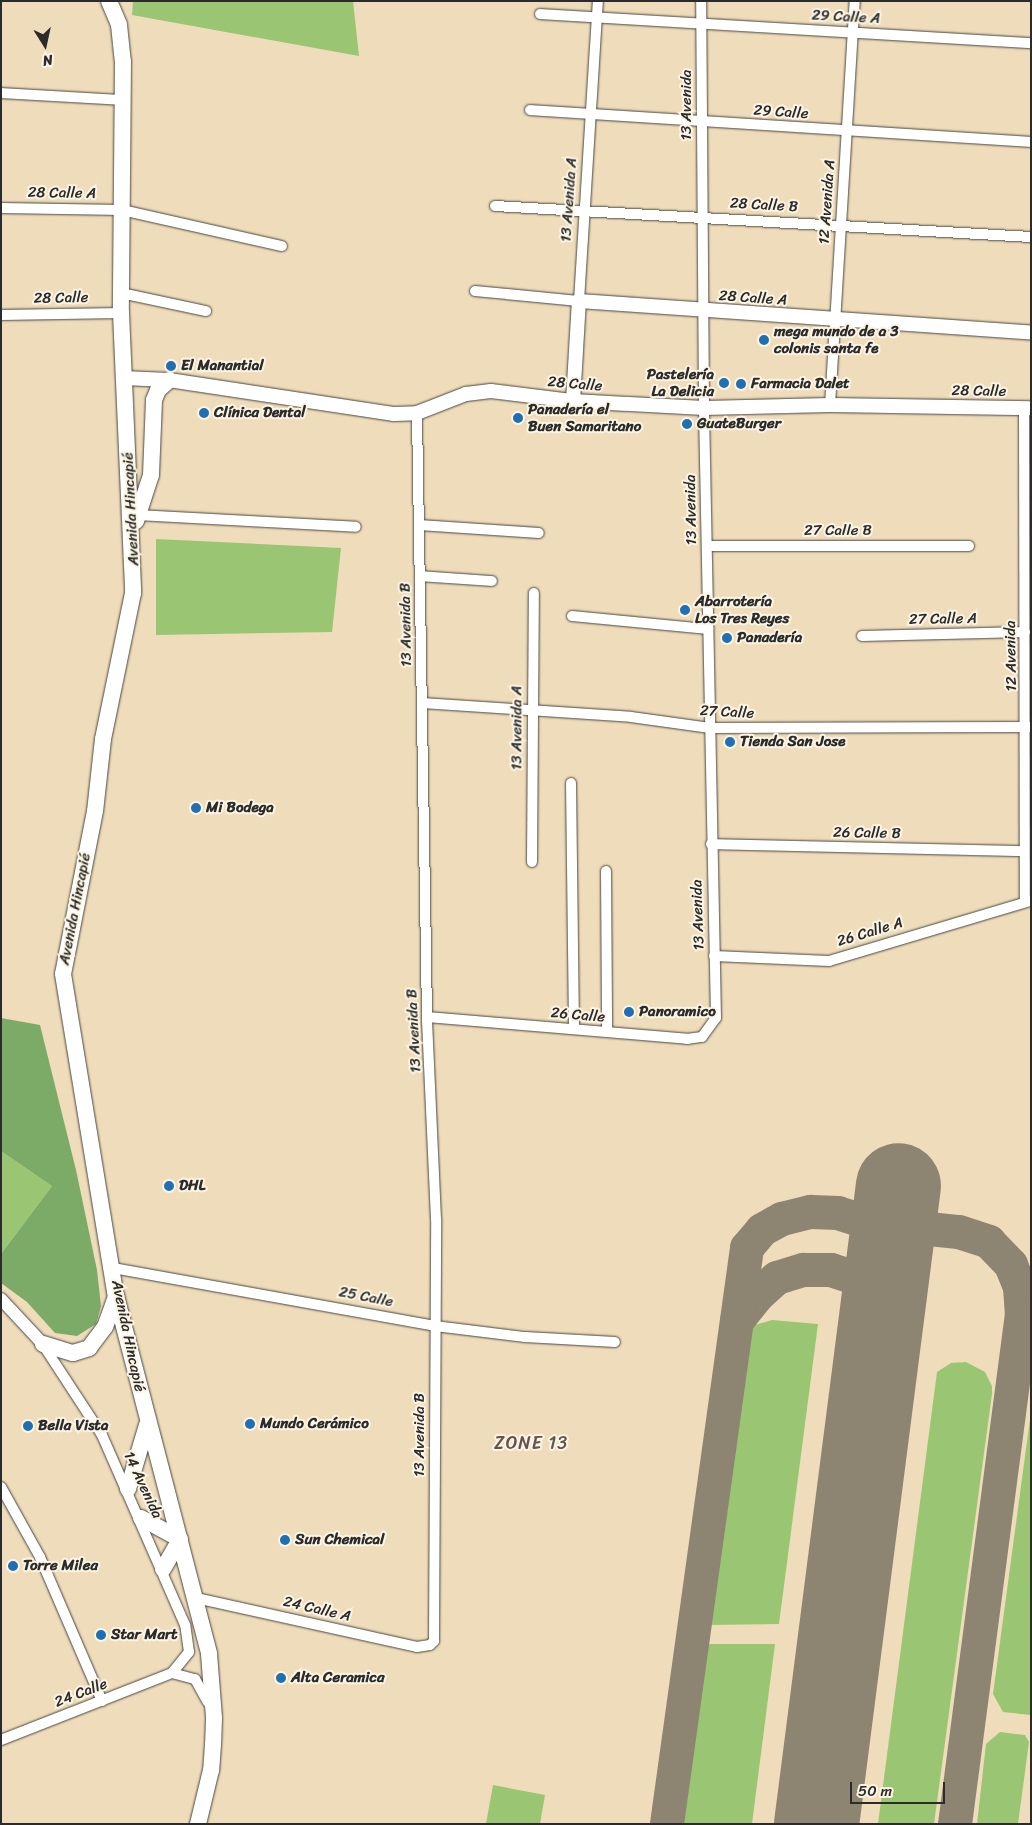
<!DOCTYPE html>
<html>
<head>
<meta charset="utf-8">
<style>
  body { margin:0 }
  #map { position:relative; width:1032px; height:1825px; overflow:hidden; background:#efdcba; font-family:Sriracha,sans-serif }
  div>[style] { position:absolute }
  .green>* { inset:0; background:#9ac674 }
  .forest>* { inset:0; background:#7bab66 }
  .taxiway>* { height:34px; margin:-17px; padding:0 17px; transform-origin:17px; border-radius:17px; background:#8d8472 }
  .runway>* { height:85px; margin:-42.5px; padding:0 42.5px; transform-origin:42.5px; border-radius:42.5px; background:#8d8472 }
  .roads { filter:drop-shadow(0 0 1px #484640) drop-shadow(0 0 1px #484640) }
  .minor>* { height:10px; margin:-5px; padding:0 5px; transform-origin:5px; border-radius:5px; background:#fff }
  .tertiary>* { height:12px; margin:-6px; padding:0 6px; transform-origin:6px; border-radius:6px; background:#fff }
  .secondary>* { height:14px; margin:-7px; padding:0 7px; transform-origin:7px; border-radius:7px; background:#fff }
  .primary>* { height:16px; margin:-8px; padding:0 8px; transform-origin:8px; border-radius:8px; background:#fff }
  .dots>* { width:14px; height:14px; translate:-50% -50%; box-sizing:border-box; border:2px solid #fcf5e5; border-radius:50% }
  span { translate:-50% -50%; white-space:nowrap; text-align:center; line-height:1.15; -webkit-text-stroke:4px #fcf5e5; paint-order:stroke }
  .street-label { font-size:15px; color:#2b2b2b }
  .poi-label { font-size:15px; color:#2b2b2b; font-weight:700 }
  .left { translate:0 -50%; text-align:left }
  .right { translate:-100% -50%; text-align:right }
  .quarter-label { font-size:18px; color:#67534e; letter-spacing:1px }
  .frame { position:absolute; inset:0; border:2px solid #2b2b2b; pointer-events:none }
  .north { position:absolute; left:20px; top:20px; width:50px; height:50px; -webkit-text-stroke:4px #fcf5e5; paint-order:stroke; rotate:170deg; font-size:14px; font-weight:700; line-height:20px; text-align:center; color:#2b2b2b }
  .north::after { content:''; display:block; margin:auto; width:18px; height:22px; background:#2b2b2b; clip-path:polygon(50% 0,100% 100%,50% 72%,0 100%) }
  .scale { position:absolute; left:850px; top:1782px; width:95px; height:22px; box-sizing:border-box; border:2px solid #2b2b2b; border-top:0; padding-left:6px; font-size:15px; line-height:18px; white-space:nowrap; color:#2b2b2b; -webkit-text-stroke:4px #fcf5e5; paint-order:stroke }
</style>
</head>
<body>
<div id="map">
  <div class="green">
    <i style="clip-path:polygon(133px 1px,353px 1px,359px 56px,132px 15px)"></i>
    <i style="clip-path:polygon(156px 539px,341px 548px,332px 632px,156px 635px)"></i>
    <i style="clip-path:polygon(1px 1151px,52px 1186px,1px 1254px)"></i>
    <i style="clip-path:polygon(772px 1320px,818px 1324px,779px 1624px,708px 1625px,746px 1336px,755px 1325px)"></i>
    <i style="clip-path:polygon(966px 1362px,985px 1372px,992px 1386px,992px 1394px,934px 1824px,878px 1824px,937px 1372px,951px 1363px)"></i>
    <i style="clip-path:polygon(1031px 1412px,1031px 1715px,1003px 1712px,993px 1694px)"></i>
    <i style="clip-path:polygon(706px 1644px,775px 1644px,752px 1824px,681px 1824px)"></i>
    <i style="clip-path:polygon(1000px 1732px,1025px 1735px,1029px 1742px,1018px 1824px,977px 1824px,986px 1744px)"></i>
    <i style="clip-path:polygon(493px 1785px,545px 1795px,540px 1824px,486px 1824px)"></i>
  </div>
  <div class="forest">
    <i style="clip-path:polygon(1px 1018px,40px 1025px,76px 1170px,97px 1270px,101px 1306px,96px 1324px,77px 1336px,55px 1333px,27px 1302px,1px 1283px,1px 1254px,52px 1186px,1px 1151px)"></i>
  </div>
  <div class="taxiway">
    <i style="left:737px;top:1321px;width:33px;rotate:-51deg"></i>
    <i style="left:758px;top:1295px;width:25px;rotate:-42deg"></i>
    <i style="left:777px;top:1278px;width:28px;rotate:-17deg"></i>
    <i style="left:804px;top:1270px;width:27px"></i>
    <i style="left:831px;top:1270px;width:26px;rotate:18deg"></i>
    <i style="left:856px;top:1278px;width:44px;rotate:54.2deg"></i>
    <i style="left:667px;top:1824px;width:582px;rotate:-82.09deg"></i>
    <i style="left:747px;top:1248px;width:23px;rotate:-50deg"></i>
    <i style="left:762px;top:1230px;width:23px;rotate:-29deg"></i>
    <i style="left:782px;top:1219px;width:30px;rotate:-14deg"></i>
    <i style="left:811px;top:1212px;width:27px;rotate:2deg"></i>
    <i style="left:838px;top:1213px;width:23px;rotate:18deg"></i>
    <i style="left:860px;top:1220px;width:22px;rotate:34deg"></i>
    <i style="left:878px;top:1232px;width:22px;rotate:58deg"></i>
    <i style="left:890px;top:1251px;width:25px;rotate:-43deg"></i>
    <i style="left:908px;top:1234px;width:22px;rotate:-13deg"></i>
    <i style="left:929px;top:1229px;width:30px;rotate:6deg"></i>
    <i style="left:959px;top:1232px;width:32px;rotate:18deg"></i>
    <i style="left:989px;top:1242px;width:32px;rotate:46deg"></i>
    <i style="left:1011px;top:1265px;width:24px;rotate:68deg"></i>
    <i style="left:1020px;top:1287px;width:27px;rotate:86deg"></i>
    <i style="left:1022px;top:1314px;width:514px;rotate:97.48deg"></i>
  </div>
  <div class="runway">
    <i style="left:816px;top:1824px;width:644px;rotate:-82.69deg"></i>
  </div>
  <div class="roads">
    <div class="minor">
      <i style="left:540px;top:14px;width:492px;rotate:3.4deg"></i>
      <i style="left:1px;top:93px;width:123px;rotate:3.3deg"></i>
      <i style="left:530px;top:110px;width:502px;rotate:3.65deg"></i>
      <i style="left:495px;top:206px;width:537px;rotate:3.31deg"></i>
      <i style="left:1px;top:208px;width:121px;rotate:0.9deg"></i>
      <i style="left:122px;top:210px;width:164px;rotate:12.7deg"></i>
      <i style="left:475px;top:291px;width:104px;rotate:5.5deg"></i>
      <i style="left:579px;top:301px;width:301px;rotate:-86.4deg"></i>
      <i style="left:121px;top:293px;width:87px;rotate:12deg"></i>
      <i style="left:1px;top:315px;width:120px;rotate:-1deg"></i>
      <i style="left:830px;top:405px;width:405px;rotate:-86.5deg"></i>
      <i style="left:1024px;top:408px;width:494px;rotate:89.9deg"></i>
      <i style="left:137px;top:515px;width:219px;rotate:3.1deg"></i>
      <i style="left:419px;top:525px;width:120px;rotate:3.8deg"></i>
      <i style="left:707px;top:546px;width:262px"></i>
      <i style="left:420px;top:576px;width:72px;rotate:4deg"></i>
      <i style="left:572px;top:616px;width:137px;rotate:5.5deg"></i>
      <i style="left:862px;top:636px;width:163px;rotate:-1.4deg"></i>
      <i style="left:422px;top:703px;width:209px;rotate:3.8deg"></i>
      <i style="left:631px;top:717px;width:80px;rotate:7.9deg"></i>
      <i style="left:710px;top:728px;width:321px;rotate:-0.2deg"></i>
      <i style="left:571px;top:783px;width:246px;rotate:89.3deg"></i>
      <i style="left:711px;top:844px;width:312px;rotate:1.3deg"></i>
      <i style="left:532px;top:862px;width:269px;rotate:-89.6deg"></i>
      <i style="left:606px;top:871px;width:161px;rotate:89.6deg"></i>
      <i style="left:714px;top:956px;width:115px;rotate:2.5deg"></i>
      <i style="left:829px;top:961px;width:210px;rotate:-16.6deg"></i>
      <i style="left:427px;top:1017px;width:261px;rotate:4.8deg"></i>
      <i style="left:687px;top:1039px;width:15px;rotate:-8deg"></i>
      <i style="left:702px;top:1037px;width:24px;rotate:-54deg"></i>
      <i style="left:716px;top:1018px;width:610px;rotate:-91.13deg"></i>
      <i style="left:704px;top:408px;width:407px;rotate:-90.4deg"></i>
      <i style="left:113px;top:1268px;width:327px;rotate:10.2deg"></i>
      <i style="left:435px;top:1326px;width:91px;rotate:7deg"></i>
      <i style="left:525px;top:1337px;width:90px;rotate:3.2deg"></i>
      <i style="left:1px;top:1487px;width:80px;rotate:60.9deg"></i>
      <i style="left:40px;top:1557px;width:157px;rotate:66.7deg"></i>
      <i style="left:196px;top:1598px;width:226px;rotate:12.5deg"></i>
      <i style="left:417px;top:1647px;width:13px;rotate:-9deg"></i>
      <i style="left:430px;top:1645px;width:6px;rotate:-45deg"></i>
      <i style="left:434px;top:1641px;width:422px;rotate:-89.7deg"></i>
      <i style="left:436px;top:1219px;width:202px;rotate:-92.6deg"></i>
      <i style="left:427px;top:1017px;width:604px;rotate:-90.95deg"></i>
      <i style="left:172px;top:1673px;width:24px;rotate:15deg"></i>
      <i style="left:195px;top:1679px;width:26px;rotate:61deg"></i>
      <i style="left:1px;top:1740px;width:184px;rotate:-21.4deg"></i>
      <i style="left:172px;top:1673px;width:27px;rotate:-51deg"></i>
      <i style="left:189px;top:1652px;width:27px;rotate:-98deg"></i>
      <i style="left:185px;top:1625px;width:207px;rotate:-113.6deg"></i>
      <i style="left:102px;top:1435px;width:108px;rotate:-123.2deg"></i>
    </div>
    <div class="tertiary">
      <i style="left:1px;top:1299px;width:62px;rotate:47deg"></i>
    </div>
    <div class="secondary">
      <i style="left:123px;top:378px;width:46px;rotate:2.5deg"></i>
      <i style="left:169px;top:380px;width:228px;rotate:8.6deg"></i>
      <i style="left:394px;top:414px;width:23px;rotate:-2deg"></i>
      <i style="left:417px;top:413px;width:53px;rotate:-21.2deg"></i>
      <i style="left:466px;top:394px;width:25px;rotate:-7deg"></i>
      <i style="left:491px;top:391px;width:83px;rotate:7deg"></i>
      <i style="left:573px;top:401px;width:131px;rotate:3.1deg"></i>
      <i style="left:704px;top:408px;width:126px;rotate:-1.4deg"></i>
      <i style="left:830px;top:405px;width:201px;rotate:0.9deg"></i>
      <i style="left:573px;top:401px;width:100px;rotate:-86.6deg"></i>
      <i style="left:579px;top:301px;width:453px;rotate:4deg"></i>
    </div>
    <div class="primary">
      <i style="left:109px;top:1px;width:26px;rotate:67deg"></i>
      <i style="left:119px;top:25px;width:36px;rotate:84deg"></i>
      <i style="left:123px;top:61px;width:252px;rotate:90.5deg"></i>
      <i style="left:121px;top:313px;width:280px;rotate:87.5deg"></i>
      <i style="left:133px;top:593px;width:149px;rotate:101.6deg"></i>
      <i style="left:103px;top:739px;width:72px;rotate:96.3deg"></i>
      <i style="left:95px;top:811px;width:166px;rotate:101.1deg"></i>
      <i style="left:63px;top:974px;width:326px;rotate:80.7deg"></i>
      <i style="left:116px;top:1296px;width:370px;rotate:75.4deg"></i>
      <i style="left:209px;top:1654px;width:64px;rotate:85.5deg"></i>
      <i style="left:214px;top:1718px;width:26px;rotate:92deg"></i>
      <i style="left:213px;top:1744px;width:26px;rotate:94deg"></i>
      <i style="left:211px;top:1770px;width:56px;rotate:103.5deg"></i>
      <i style="left:136px;top:521px;width:48px;rotate:-71.9deg"></i>
      <i style="left:151px;top:475px;width:75px;rotate:-87.7deg"></i>
      <i style="left:154px;top:400px;width:11px;rotate:-68deg"></i>
      <i style="left:158px;top:390px;width:15px;rotate:-42deg"></i>
      <i style="left:43px;top:1344px;width:31px;rotate:17deg"></i>
      <i style="left:73px;top:1353px;width:17px;rotate:-17deg"></i>
      <i style="left:89px;top:1348px;width:26px;rotate:-53deg"></i>
      <i style="left:105px;top:1327px;width:33px;rotate:-70deg"></i>
      <i style="left:128px;top:1489px;width:67px;rotate:-73.5deg"></i>
      <i style="left:141px;top:1518px;width:44px;rotate:28.3deg"></i>
      <i style="left:163px;top:1569px;width:34px;rotate:-60deg"></i>
    </div>
  </div>
  <div class="dots">
    <i style="left:764px;top:340px;background:#1f6fb2"></i>
    <i style="left:171px;top:366px;background:#1f6fb2"></i>
    <i style="left:724px;top:383px;background:#1f6fb2"></i>
    <i style="left:741px;top:384px;background:#1f6fb2"></i>
    <i style="left:204px;top:413px;background:#1f6fb2"></i>
    <i style="left:518px;top:418px;background:#1f6fb2"></i>
    <i style="left:687px;top:424px;background:#1f6fb2"></i>
    <i style="left:685px;top:610px;background:#1f6fb2"></i>
    <i style="left:727px;top:638px;background:#1f6fb2"></i>
    <i style="left:730px;top:742px;background:#1f6fb2"></i>
    <i style="left:196px;top:808px;background:#1f6fb2"></i>
    <i style="left:629px;top:1012px;background:#1f6fb2"></i>
    <i style="left:169px;top:1186px;background:#1f6fb2"></i>
    <i style="left:250px;top:1424px;background:#1f6fb2"></i>
    <i style="left:28px;top:1426px;background:#1f6fb2"></i>
    <i style="left:285px;top:1540px;background:#1f6fb2"></i>
    <i style="left:13px;top:1566px;background:#1f6fb2"></i>
    <i style="left:101px;top:1635px;background:#1f6fb2"></i>
    <i style="left:281px;top:1678px;background:#1f6fb2"></i>
  </div>
  <div class="street-label">
    <span style="left:846px;top:17px;rotate:3deg">29 Calle A</span>
    <span style="left:687px;top:105px;rotate:-90deg">13 Avenida</span>
    <span style="left:781px;top:112px;rotate:4deg">29 Calle</span>
    <span style="left:62px;top:193px;rotate:1deg">28 Calle A</span>
    <span style="left:569px;top:200px;rotate:-86deg">13 Avenida A</span>
    <span style="left:827px;top:202px;rotate:-86deg">12 Avenida A</span>
    <span style="left:764px;top:205px;rotate:3deg">28 Calle B</span>
    <span style="left:61px;top:298px;rotate:-1deg">28 Calle</span>
    <span style="left:753px;top:298px;rotate:4deg">28 Calle A</span>
    <span style="left:575px;top:384px;rotate:5deg">28 Calle</span>
    <span style="left:979px;top:391px;rotate:1deg">28 Calle</span>
    <span style="left:131px;top:509px;rotate:-93deg">Avenida Hincapié</span>
    <span style="left:691px;top:510px;rotate:-91deg">13 Avenida</span>
    <span style="left:838px;top:531px">27 Calle B</span>
    <span style="left:943px;top:619px;rotate:-1deg">27 Calle A</span>
    <span style="left:406px;top:625px;rotate:-91deg">13 Avenida B</span>
    <span style="left:1011px;top:656px;rotate:-91deg">12 Avenida</span>
    <span style="left:727px;top:712px;rotate:3deg">27 Calle</span>
    <span style="left:517px;top:728px;rotate:-90deg">13 Avenida A</span>
    <span style="left:867px;top:833px;rotate:1deg">26 Calle B</span>
    <span style="left:75px;top:909px;rotate:-79deg">Avenida Hincapié</span>
    <span style="left:698px;top:915px;rotate:-92deg">13 Avenida</span>
    <span style="left:870px;top:932px;rotate:-17deg">26 Calle A</span>
    <span style="left:578px;top:1015px;rotate:5deg">26 Calle</span>
    <span style="left:414px;top:1031px;rotate:-93deg">13 Avenida B</span>
    <span style="left:366px;top:1297px;rotate:11deg">25 Calle</span>
    <span style="left:128px;top:1336px;rotate:78deg">Avenida Hincapié</span>
    <span style="left:420px;top:1435px;rotate:-90deg">13 Avenida B</span>
    <span style="left:143px;top:1485px;rotate:65deg">14 Avenida</span>
    <span style="left:317px;top:1609px;rotate:13deg">24 Calle A</span>
    <span style="left:81px;top:1693px;rotate:-21deg">24 Calle</span>
  </div>
  <div class="poi-label">
    <span class="left" style="left:774px;top:340px">mega mundo de a 3<br>colonis santa fe</span>
    <span class="left" style="left:181px;top:366px">El Manantial</span>
    <span class="right" style="left:714px;top:383px">Pastelería<br>La Delicia</span>
    <span class="left" style="left:751px;top:384px">Farmacia Dalet</span>
    <span class="left" style="left:528px;top:418px">Panadería el<br>Buen Samaritano</span>
    <span class="left" style="left:214px;top:413px">Clínica Dental</span>
    <span class="left" style="left:697px;top:424px">GuateBurger</span>
    <span class="left" style="left:695px;top:610px">Abarrotería<br>Los Tres Reyes</span>
    <span class="left" style="left:737px;top:638px">Panadería</span>
    <span class="left" style="left:740px;top:742px">Tienda San Jose</span>
    <span class="left" style="left:206px;top:808px">Mi Bodega</span>
    <span class="left" style="left:639px;top:1012px">Panoramico</span>
    <span class="left" style="left:179px;top:1186px">DHL</span>
    <span class="left" style="left:260px;top:1424px">Mundo Cerámico</span>
    <span class="left" style="left:38px;top:1426px">Bella Vista</span>
    <span class="left" style="left:295px;top:1540px">Sun Chemical</span>
    <span class="left" style="left:23px;top:1566px">Torre Milea</span>
    <span class="left" style="left:111px;top:1635px">Star Mart</span>
    <span class="left" style="left:291px;top:1678px">Alta Ceramica</span>
  </div>
  <div class="quarter-label">
    <span style="left:531px;top:1443px">ZONE 13</span>
  </div>
  <div class="frame"></div>
  <div class="north">N</div>
  <div class="scale">50 m</div>
</div>
</body>
</html>
